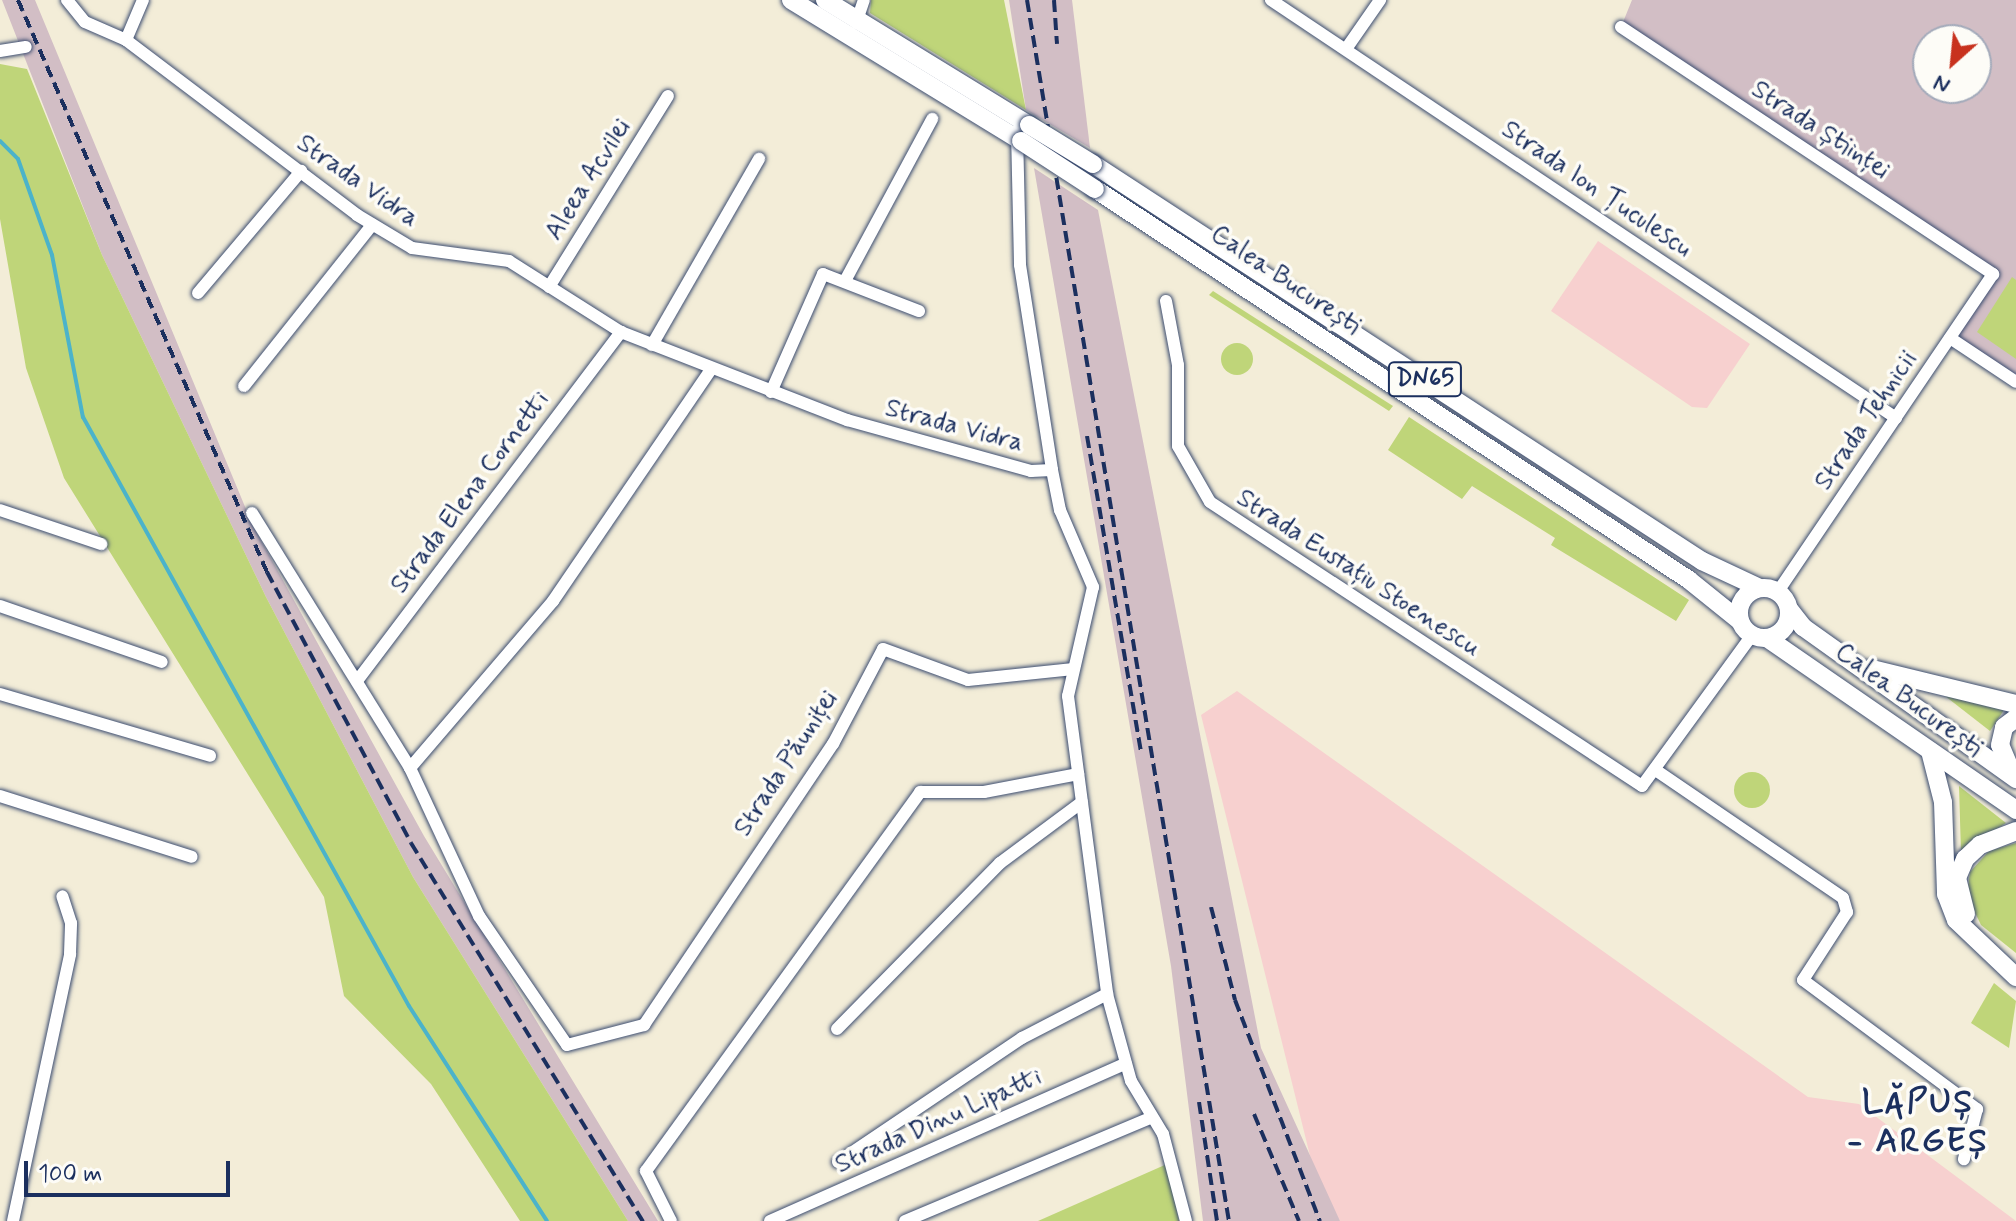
<!DOCTYPE html>
<html>
<head>
<meta charset="utf-8">
<style>
  body { margin:0 }
  #map { position:relative; width:2016px; height:1221px; overflow:hidden; background:#f3edd8; font-family:Mynerve,sans-serif }
  div>[style] { position:absolute }
  .built>* { inset:0; background:#f7d0cf }
  .industrial>* { inset:0; background:#d2bec5 }
  .green>* { inset:0; background:#bfd579 }
  .round { border-radius:50% }
  .stream>* { height:4px; margin:-2px; padding:0 2px; transform-origin:2px; border-radius:2px; background:#4bb3ca }
  .roads { filter:drop-shadow(0 0 2px #3b4c70) drop-shadow(0 0 2px #3b4c70) }
  .street>* { height:12px; margin:-6px; padding:0 6px; transform-origin:6px; border-radius:6px; background:#fff }
  .primary>* { height:18px; margin:-9px; padding:0 9px; transform-origin:9px; border-radius:9px; background:#fff }
  .primary>.ring { margin:-9px; padding:0; box-sizing:content-box; background:none; border:18px solid #fff; border-radius:50% }
  .rail>* { height:4px; margin-top:-2px; transform-origin:0; background:repeating-linear-gradient(90deg,#1b2f5e 0 12px,transparent 0 18px) }
  .bridges { filter:drop-shadow(0 0 2px #3b4c70) drop-shadow(0 0 2px #3b4c70) }
  .primary-bridge>* { height:18px; margin:-9px; padding:0 9px; transform-origin:9px; border-radius:9px; background:#fff }
  span { translate:-50% -50%; white-space:nowrap; text-align:center; line-height:1.15; -webkit-text-stroke:7px #fdfcf7; paint-order:stroke }
  .shield-label span { padding:2px 6px; background:#fdfcf7; border:2px solid; border-radius:6px; -webkit-text-stroke-width:0 }
  .shield-label { font-size:24px; color:#1b2f5e; font-weight:700 }
  .street-label { font-size:26px; color:#1b2f5e }
  .district-label { font-size:34px; color:#1b2f5e; font-weight:700; letter-spacing:2px }
  .north { position:absolute; left:1912px; top:24px; width:80px; height:80px; box-sizing:border-box; background:#fdfcf7; border:2px solid #a3aaba; border-radius:50%; rotate:207deg; font-size:22px; font-weight:700; line-height:32px; text-align:center; color:#1b2f5e }
  .north::after { content:''; display:block; margin:auto; width:28px; height:36px; background:#c8321e; clip-path:polygon(50% 0,100% 100%,50% 72%,0 100%) }
  .scale { position:absolute; left:24px; top:1161px; width:206px; height:36px; box-sizing:border-box; border:4px solid #1b2f5e; border-top:0; padding-left:10px; font-size:24px; line-height:28px; white-space:nowrap; color:#1b2f5e; -webkit-text-stroke:6px #fdfcf7; paint-order:stroke }
</style>
</head>
<body>
<div id="map">
  <div class="built">
    <i style="clip-path:polygon(1598px 241px,1750px 344px,1707px 408px,1692px 407px,1551px 311px)"></i>
    <i style="clip-path:polygon(1237px 691px,1808px 1097px,1859px 1104px,2016px 1221px,1340px 1221px,1317px 1184px,1201px 715px)"></i>
  </div>
  <div class="industrial">
    <i style="clip-path:polygon(2px 0,35px 0,253px 526px,424px 836px,658px 1221px,628px 1221px,413px 877px,266px 597px,102px 255px)"></i>
    <i style="clip-path:polygon(1009px 0,1072px 0,1090px 148px,1026px 110px)"></i>
    <i style="clip-path:polygon(evenodd,1632px 0,2016px 0,2016px 382px,1950px 338px,1993px 274px,1621px 27px,1632px 0,1928px 40px,1976px 40px,1976px 88px,1928px 88px,1928px 40px)"></i>
    <i style="clip-path:polygon(1034px 168px,1098px 210px,1261px 1048px,1340px 1221px,1203px 1221px,1171px 966px)"></i>
  </div>
  <div class="green">
    <i style="clip-path:polygon(871px 0,1004px 0,1026px 110px,870px 13px)"></i>
    <i style="clip-path:polygon(0 64px,27px 69px,102px 255px,266px 597px,413px 877px,628px 1221px,520px 1221px,431px 1084px,344px 996px,324px 897px,64px 478px,26px 368px,0 219px)"></i>
    <i style="clip-path:polygon(2012px 277px,2016px 280px,2016px 359px,1977px 332px)"></i>
    <i style="clip-path:polygon(1213px 291px,1393px 406px,1389px 411px,1209px 295px)"></i>
    <i class="round" style="left:1221px;top:343px;width:32px;height:32px"></i>
    <i style="clip-path:polygon(1409px 417px,1689px 600px,1676px 621px,1551px 545px,1555px 538px,1472px 486px,1462px 499px,1388px 450px)"></i>
    <i style="clip-path:polygon(1936px 689px,2004px 710px,1990px 731px)"></i>
    <i class="round" style="left:1734px;top:772px;width:36px;height:36px"></i>
    <i style="clip-path:polygon(1959px 786px,2006px 823px,1961px 852px)"></i>
    <i style="clip-path:polygon(2016px 843px,2016px 953px,1981px 925px,1967px 896px,1970px 872px,1989px 851px)"></i>
    <i style="clip-path:polygon(1994px 983px,2016px 1001px,2009px 1048px,1971px 1023px)"></i>
    <i style="clip-path:polygon(1167px 1164px,1179px 1221px,1038px 1221px)"></i>
  </div>
  <div class="stream">
    <i style="left:0;top:141px;width:25px;rotate:45deg"></i>
    <i style="left:18px;top:159px;width:102px;rotate:70.5deg"></i>
    <i style="left:52px;top:255px;width:165px;rotate:79.2deg"></i>
    <i style="left:83px;top:417px;width:673px;rotate:61.04deg"></i>
    <i style="left:409px;top:1006px;width:255px;rotate:57.3deg"></i>
  </div>
  <div class="roads">
    <div class="street">
      <i style="left:67px;top:0;width:28px;rotate:51deg"></i>
      <i style="left:85px;top:22px;width:45px;rotate:23.7deg"></i>
      <i style="left:126px;top:40px;width:290px;rotate:37.1deg"></i>
      <i style="left:357px;top:215px;width:64px;rotate:31deg"></i>
      <i style="left:412px;top:248px;width:98px;rotate:7.6deg"></i>
      <i style="left:509px;top:261px;width:133px;rotate:32.4deg"></i>
      <i style="left:621px;top:332px;width:243px;rotate:21.3deg"></i>
      <i style="left:847px;top:420px;width:191px;rotate:15.5deg"></i>
      <i style="left:1031px;top:471px;width:21px;rotate:-3deg"></i>
      <i style="left:1271px;top:0;width:752px;rotate:33.77deg"></i>
      <i style="left:856px;top:23px;width:24px;rotate:-71deg"></i>
      <i style="left:1621px;top:27px;width:447px;rotate:33.6deg"></i>
      <i style="left:1993px;top:274px;width:384px;rotate:124.1deg"></i>
      <i style="left:126px;top:40px;width:43px;rotate:-67deg"></i>
      <i style="left:1346px;top:49px;width:60px;rotate:-55.2deg"></i>
      <i style="left:0;top:51px;width:26px;rotate:-9deg"></i>
      <i style="left:1017px;top:131px;width:134px;rotate:88.7deg"></i>
      <i style="left:1020px;top:265px;width:207px;rotate:81.1deg"></i>
      <i style="left:1052px;top:470px;width:41px;rotate:78.7deg"></i>
      <i style="left:1060px;top:510px;width:84px;rotate:66.8deg"></i>
      <i style="left:1093px;top:587px;width:112px;rotate:102.9deg"></i>
      <i style="left:1068px;top:696px;width:301px;rotate:82.5deg"></i>
      <i style="left:1107px;top:994px;width:90px;rotate:74.6deg"></i>
      <i style="left:1131px;top:1081px;width:62px;rotate:58.9deg"></i>
      <i style="left:1163px;top:1134px;width:90px;rotate:75.2deg"></i>
      <i style="left:846px;top:279px;width:182px;rotate:-61.7deg"></i>
      <i style="left:549px;top:287px;width:225px;rotate:-58.1deg"></i>
      <i style="left:198px;top:293px;width:160px;rotate:-49.8deg"></i>
      <i style="left:1166px;top:301px;width:65px;rotate:79.4deg"></i>
      <i style="left:1178px;top:365px;width:81px;rotate:90deg"></i>
      <i style="left:1178px;top:446px;width:64px;rotate:60.3deg"></i>
      <i style="left:1210px;top:502px;width:517px;rotate:33.32deg"></i>
      <i style="left:1642px;top:786px;width:187px;rotate:-53.9deg"></i>
      <i style="left:1950px;top:338px;width:79px;rotate:33.7deg"></i>
      <i style="left:652px;top:345px;width:215px;rotate:-60.1deg"></i>
      <i style="left:244px;top:386px;width:206px;rotate:-51.5deg"></i>
      <i style="left:771px;top:392px;width:129px;rotate:-66.2deg"></i>
      <i style="left:823px;top:274px;width:103px;rotate:21.1deg"></i>
      <i style="left:0;top:510px;width:107px;rotate:18.6deg"></i>
      <i style="left:252px;top:513px;width:300px;rotate:58.2deg"></i>
      <i style="left:410px;top:768px;width:163px;rotate:65deg"></i>
      <i style="left:479px;top:916px;width:156px;rotate:55.7deg"></i>
      <i style="left:567px;top:1045px;width:80px;rotate:-14.6deg"></i>
      <i style="left:644px;top:1025px;width:339px;rotate:-56.1deg"></i>
      <i style="left:833px;top:744px;width:107px;rotate:-62.2deg"></i>
      <i style="left:883px;top:649px;width:90px;rotate:20deg"></i>
      <i style="left:968px;top:680px;width:106px;rotate:-6deg"></i>
      <i style="left:0;top:606px;width:171px;rotate:19.1deg"></i>
      <i style="left:357px;top:681px;width:438px;rotate:-52.9deg"></i>
      <i style="left:0;top:694px;width:219px;rotate:16.4deg"></i>
      <i style="left:410px;top:768px;width:220px;rotate:-49.4deg"></i>
      <i style="left:553px;top:601px;width:278px;rotate:-55.7deg"></i>
      <i style="left:1657px;top:771px;width:225px;rotate:34.3deg"></i>
      <i style="left:1843px;top:898px;width:15px;rotate:74deg"></i>
      <i style="left:1847px;top:912px;width:81px;rotate:122.9deg"></i>
      <i style="left:1803px;top:980px;width:217px;rotate:36.6deg"></i>
      <i style="left:1977px;top:1109px;width:52px;rotate:104.6deg"></i>
      <i style="left:0;top:796px;width:201px;rotate:17.6deg"></i>
      <i style="left:837px;top:1029px;width:233px;rotate:-45.5deg"></i>
      <i style="left:1000px;top:863px;width:102px;rotate:-36.6deg"></i>
      <i style="left:838px;top:1162px;width:222px;rotate:-34deg"></i>
      <i style="left:1022px;top:1038px;width:96px;rotate:-27.4deg"></i>
      <i style="left:13px;top:1221px;width:273px;rotate:-77.9deg"></i>
      <i style="left:70px;top:954px;width:31px;rotate:-88deg"></i>
      <i style="left:71px;top:923px;width:28px;rotate:-108deg"></i>
      <i style="left:671px;top:1221px;width:56px;rotate:-116.6deg"></i>
      <i style="left:646px;top:1171px;width:468px;rotate:-54.1deg"></i>
      <i style="left:920px;top:792px;width:64px"></i>
      <i style="left:984px;top:792px;width:96px;rotate:-10.8deg"></i>
      <i style="left:770px;top:1221px;width:389px;rotate:-23.9deg"></i>
      <i style="left:905px;top:1221px;width:264px;rotate:-22.8deg"></i>
    </div>
    <div class="primary">
      <i style="left:791px;top:0;width:270px;rotate:31.5deg"></i>
      <i style="left:825px;top:0;width:239px;rotate:31.5deg"></i>
      <i style="left:1093px;top:164px;width:727px;rotate:33.1deg"></i>
      <i style="left:1702px;top:561px;width:64px;rotate:25deg"></i>
      <i style="left:1095px;top:189px;width:711px;rotate:33.35deg"></i>
      <i style="left:1689px;top:580px;width:65px;rotate:38.8deg"></i>
      <i class="ring" style="left:1739px;top:588px;width:32px;height:32px"></i>
      <i style="left:1789px;top:609px;width:23px;rotate:52deg"></i>
      <i style="left:1803px;top:627px;width:262px;rotate:35.5deg"></i>
      <i style="left:1767px;top:638px;width:303px;rotate:34.6deg"></i>
      <i style="left:1872px;top:669px;width:148px;rotate:13.7deg"></i>
      <i style="left:1930px;top:751px;width:53px;rotate:75.7deg"></i>
      <i style="left:1943px;top:802px;width:92px;rotate:88.1deg"></i>
      <i style="left:1946px;top:894px;width:28px;rotate:69deg"></i>
      <i style="left:1956px;top:920px;width:83px;rotate:43.5deg"></i>
      <i style="left:2012px;top:773px;width:30px;rotate:-113deg"></i>
      <i style="left:2000px;top:745px;width:18px;rotate:-77deg"></i>
      <i style="left:2004px;top:727px;width:15px;rotate:-37deg"></i>
      <i style="left:1966px;top:914px;width:37px;rotate:-104deg"></i>
      <i style="left:1957px;top:878px;width:21px;rotate:-67deg"></i>
      <i style="left:1965px;top:859px;width:21px;rotate:-43deg"></i>
      <i style="left:1980px;top:845px;width:39px;rotate:-21deg"></i>
    </div>
  </div>
  <div class="rail">
    <i style="left:18px;top:0;width:624px;rotate:66.48deg"></i>
    <i style="left:267px;top:572px;width:307px;rotate:62deg"></i>
    <i style="left:411px;top:843px;width:444px;rotate:58.5deg"></i>
    <i style="left:1027px;top:0;width:1238px;rotate:80.61deg"></i>
    <i style="left:1054px;top:0;width:44px;rotate:86.1deg"></i>
    <i style="left:1087px;top:436px;width:320px;rotate:80.3deg"></i>
    <i style="left:1211px;top:907px;width:96px;rotate:75.5deg"></i>
    <i style="left:1235px;top:1000px;width:237px;rotate:69deg"></i>
    <i style="left:1199px;top:1102px;width:120px;rotate:81.4deg"></i>
    <i style="left:1254px;top:1114px;width:116px;rotate:67.2deg"></i>
  </div>
  <div class="bridges">
    <div class="primary-bridge">
      <i style="left:1029px;top:125px;width:75px;rotate:31.4deg"></i>
      <i style="left:1021px;top:141px;width:88px;rotate:33deg"></i>
    </div>
  </div>
  <div class="shield-label">
    <span style="left:1425px;top:379px">DN65</span>
  </div>
  <div class="street-label">
    <span style="left:1820px;top:131px;rotate:33deg">Strada Științei</span>
    <span style="left:589px;top:180px;rotate:-58deg">Aleea Acvilei</span>
    <span style="left:357px;top:182px;rotate:35deg">Strada Vidra</span>
    <span style="left:1596px;top:190px;rotate:34deg">Strada Ion Țuculescu</span>
    <span style="left:1285px;top:281px;rotate:34deg">Calea București</span>
    <span style="left:1867px;top:421px;rotate:-56deg">Strada Tehnicii</span>
    <span style="left:954px;top:427px;rotate:15deg">Strada Vidra</span>
    <span style="left:471px;top:493px;rotate:-53deg">Strada Elena Cornetti</span>
    <span style="left:1358px;top:574px;rotate:33deg">Strada Eustațiu Stoenescu</span>
    <span style="left:1908px;top:701px;rotate:36deg">Calea București</span>
    <span style="left:787px;top:764px;rotate:-57deg">Strada Păuniței</span>
    <span style="left:939px;top:1122px;rotate:-24deg">Strada Dinu Lipatti</span>
  </div>
  <div class="district-label">
    <span style="left:1918px;top:1122px">LĂPUȘ<br>- ARGEȘ</span>
  </div>
  <div class="north">N</div>
  <div class="scale">100 m</div>
</div>
</body>
</html>
